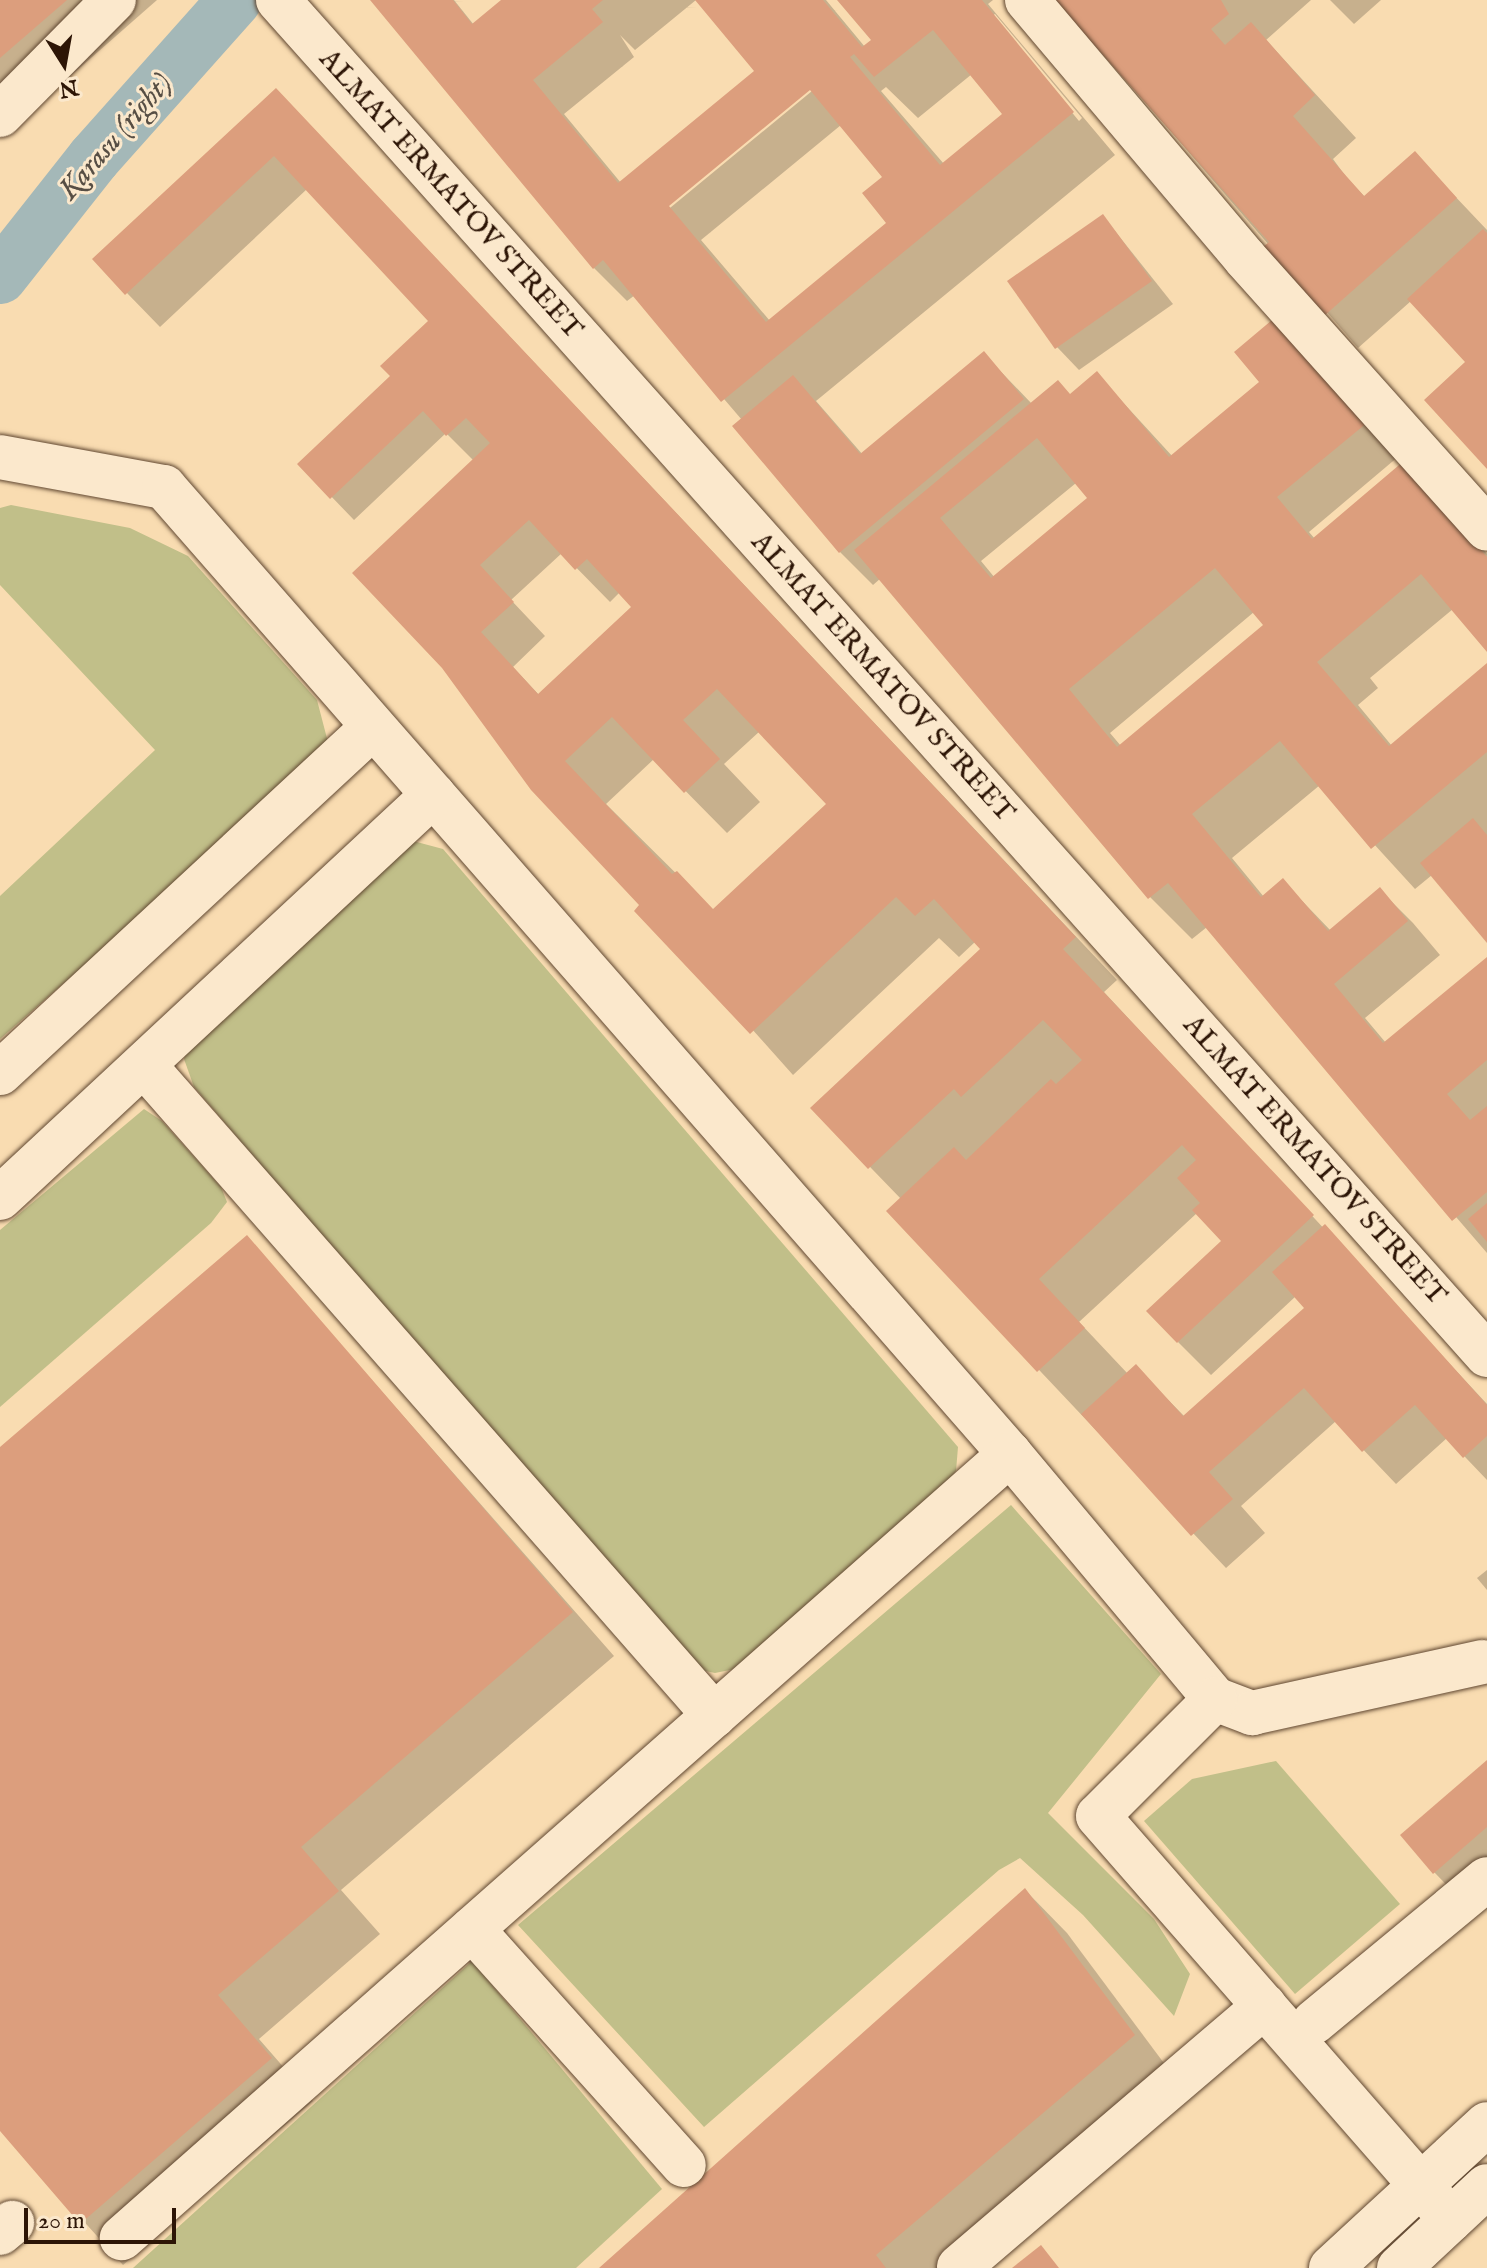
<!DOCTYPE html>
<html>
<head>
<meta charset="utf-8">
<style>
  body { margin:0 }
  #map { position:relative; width:1487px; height:2268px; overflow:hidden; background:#f9dcb1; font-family:"IM FELL English",serif }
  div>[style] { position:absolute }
  .green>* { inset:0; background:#c1bf89 }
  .shadow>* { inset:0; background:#0003 }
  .canal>* { height:54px; margin:-27px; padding:0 27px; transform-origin:27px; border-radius:27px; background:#a4b8b8 }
  .building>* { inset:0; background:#dc9e7d }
  .roads { filter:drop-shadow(0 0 2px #604731) drop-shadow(0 0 2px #604731) }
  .minor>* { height:44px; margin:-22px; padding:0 22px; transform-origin:22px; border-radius:22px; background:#fbe8cc }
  span { translate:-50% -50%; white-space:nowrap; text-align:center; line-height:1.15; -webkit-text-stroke:6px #fbe8cc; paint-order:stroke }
  .street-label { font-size:28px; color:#2d1506 }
  .water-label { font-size:30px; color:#574e44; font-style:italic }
  .north { position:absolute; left:24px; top:24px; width:80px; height:80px; -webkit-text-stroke:6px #fbe8cc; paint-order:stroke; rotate:169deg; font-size:22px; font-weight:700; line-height:32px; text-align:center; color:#2d1506 }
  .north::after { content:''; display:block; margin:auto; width:28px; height:36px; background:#2d1506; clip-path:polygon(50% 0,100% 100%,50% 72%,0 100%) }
  .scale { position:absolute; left:24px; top:2208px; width:152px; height:36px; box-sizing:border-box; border:4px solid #2d1506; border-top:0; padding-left:10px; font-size:24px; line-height:28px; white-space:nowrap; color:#2d1506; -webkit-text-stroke:6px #fbe8cc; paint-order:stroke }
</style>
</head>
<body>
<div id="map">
  <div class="green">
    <i style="clip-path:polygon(11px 505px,130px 528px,188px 556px,317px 700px,330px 750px,0 1039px,0 896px,155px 750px,0 585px,0 508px)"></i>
    <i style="clip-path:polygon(413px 841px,443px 849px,958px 1447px,956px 1471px,942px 1490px,740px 1668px,715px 1673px,692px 1668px,194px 1087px,184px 1059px,190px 1037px)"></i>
    <i style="clip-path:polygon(144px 1109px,162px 1121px,221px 1187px,227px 1202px,211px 1223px,0 1407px,0 1230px)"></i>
    <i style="clip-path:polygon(1011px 1505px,1161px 1674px,1048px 1813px,1154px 1919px,1190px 1974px,1174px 2016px,1083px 1915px,1020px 1858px,999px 1870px,704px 2127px,518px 1925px)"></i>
    <i style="clip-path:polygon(1276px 1761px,1400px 1904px,1295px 1994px,1144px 1821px,1192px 1779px)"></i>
    <i style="clip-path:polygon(472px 1961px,662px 2189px,576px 2268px,133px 2268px)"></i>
  </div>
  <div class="shadow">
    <i style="clip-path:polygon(0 0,157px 0,42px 101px,0 118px)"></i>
    <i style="clip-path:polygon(evenodd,373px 0,454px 0,474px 25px,504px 0,696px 0,635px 50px,620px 35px,634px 57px,564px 114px,621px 183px,757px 72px,698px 0,826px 0,865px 47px,874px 40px,842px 0,993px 0,988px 4px,1115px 155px,816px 401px,863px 455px,984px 354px,1032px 404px,1071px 396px,1097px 374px,1173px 457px,1262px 382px,1278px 317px,1399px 456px,1309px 532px,1315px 539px,1438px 496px,1487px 554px,1487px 649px,1453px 609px,1370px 678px,1378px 688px,1358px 705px,1392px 746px,1487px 666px,1487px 940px,1432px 875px,1415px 889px,1320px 785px,1232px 858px,1264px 897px,1283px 881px,1331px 931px,1380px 890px,1413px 923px,1440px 955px,1365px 1018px,1386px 1043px,1487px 960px,1487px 1253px,1207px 927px,1192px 939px,1150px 897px,881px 578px,873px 585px,840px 552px,734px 426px,742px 420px,635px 295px,627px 301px,594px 268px,373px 0,995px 14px,1082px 118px,1079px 121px,992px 16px,995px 14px,373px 0,972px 74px,1005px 114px,944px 164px,881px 91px,886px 87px,918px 118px,972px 74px,373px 0,812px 86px,812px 91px,642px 231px,639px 228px,812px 86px,373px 0,841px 125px,885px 178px,889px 223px,770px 321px,701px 240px,841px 125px,373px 0,1076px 483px,1090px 499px,995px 578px,981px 561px,1076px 483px,373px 0,1254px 612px,1265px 625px,1121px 746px,1110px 733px,1254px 612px)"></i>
    <i style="clip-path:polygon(1057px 0,1311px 0,1266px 40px,1356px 138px,1333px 159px,1347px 178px,1365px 197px,1415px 154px,1487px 230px,1487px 466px,1468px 362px,1411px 301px,1358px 348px)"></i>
    <i style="clip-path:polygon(1330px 0,1381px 0,1354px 24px)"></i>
    <i style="clip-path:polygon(evenodd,309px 124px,1117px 980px,1104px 992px,1487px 1404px,1487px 1480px,1447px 1438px,1396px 1484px,1336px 1421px,1241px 1506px,1265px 1533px,1226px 1568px,889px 1211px,902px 1200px,813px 1108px,983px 949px,976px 941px,959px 957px,939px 938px,793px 1075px,642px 906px,444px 667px,474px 461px,446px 433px,354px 520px,300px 464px,393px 376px,431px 321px,307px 189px,160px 327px,95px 260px,309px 124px,562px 553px,610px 602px,620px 592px,634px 607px,539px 695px,513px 667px,545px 636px,511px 600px,562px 553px,309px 124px,760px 731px,829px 804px,714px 911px,606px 804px,654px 759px,727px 833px,760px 802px,724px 764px,760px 731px,309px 124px,1197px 1213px,1224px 1241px,1178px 1342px,1211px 1375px,1296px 1296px,1307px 1308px,1185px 1417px,1136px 1367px,1128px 1374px,1079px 1322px,1197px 1213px)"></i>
    <i style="clip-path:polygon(1103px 216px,1173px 304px,1079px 370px,1057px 347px)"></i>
    <i style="clip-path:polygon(247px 1238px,614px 1656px,341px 1890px,380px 1934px,259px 2039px,313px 2101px,123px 2265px,0 2128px,0 1450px)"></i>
    <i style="clip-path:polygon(1487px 1570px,1487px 1590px,1477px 1578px)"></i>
    <i style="clip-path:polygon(1487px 1763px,1487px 1889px,1467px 1906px,1434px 1872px)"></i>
    <i style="clip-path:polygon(1025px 1890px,1067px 1933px,1175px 2078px,952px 2268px,603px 2268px)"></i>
  </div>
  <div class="canal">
    <i style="left:0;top:277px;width:152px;rotate:-51.7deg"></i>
    <i style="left:94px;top:158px;width:212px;rotate:-48.3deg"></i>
  </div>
  <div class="building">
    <i style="clip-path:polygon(0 0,67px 0,0 58px)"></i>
    <i style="clip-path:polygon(evenodd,370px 0,453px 0,472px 24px,501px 0,603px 0,592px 9px,603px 22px,533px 80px,618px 183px,754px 71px,695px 0,823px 0,862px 47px,871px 40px,837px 0,982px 0,1074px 112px,721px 402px,603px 260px,593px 269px,370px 0,933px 30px,1002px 114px,940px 165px,850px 57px,854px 54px,874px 77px,933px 30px,370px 0,810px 90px,882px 177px,862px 193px,886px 223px,766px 322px,669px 206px,810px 90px)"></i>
    <i style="clip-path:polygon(1054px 0,1221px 0,1229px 14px,1211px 29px,1225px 45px,1251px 22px,1315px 95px,1293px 116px,1364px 196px,1415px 151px,1457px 198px,1324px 316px,1263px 247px,1269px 242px)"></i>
    <i style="clip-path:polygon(evenodd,276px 88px,1076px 937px,1063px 949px,1314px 1215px,1177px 1343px,1146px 1311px,1221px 1241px,1192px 1210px,1200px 1203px,1177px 1178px,1196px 1160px,1182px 1145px,1039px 1279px,1085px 1328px,1037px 1372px,886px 1211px,954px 1147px,966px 1160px,1051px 1079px,1056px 1084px,1082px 1060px,1043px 1020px,961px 1097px,954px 1089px,868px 1169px,810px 1108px,980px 949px,934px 899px,915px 916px,896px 897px,750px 1034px,634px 911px,639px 905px,531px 790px,442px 668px,352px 573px,490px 443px,466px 418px,446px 436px,423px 411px,330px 499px,297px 464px,390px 376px,380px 366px,428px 321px,274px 156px,125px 295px,92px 259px,276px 88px,529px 520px,575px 570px,587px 559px,631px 607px,538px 694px,481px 632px,514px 602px,480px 565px,529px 520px,276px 88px,717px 689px,826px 804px,713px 909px,677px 871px,672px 874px,565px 761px,612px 717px,684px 793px,720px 759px,683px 720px,717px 689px)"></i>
    <i style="clip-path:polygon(1103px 214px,1152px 281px,1055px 349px,1007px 281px)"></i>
    <i style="clip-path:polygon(1483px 229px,1487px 233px,1487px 469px,1424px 400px,1465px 362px,1407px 299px)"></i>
    <i style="clip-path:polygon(evenodd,1278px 315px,1368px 422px,1277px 497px,1312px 539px,1405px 460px,1487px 557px,1487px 652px,1421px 574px,1317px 662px,1389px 746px,1487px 663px,1487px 752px,1371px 849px,1280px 741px,1192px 814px,1261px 897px,1283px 878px,1328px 931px,1380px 887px,1408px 921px,1334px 984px,1383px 1043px,1487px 957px,1487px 1060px,1447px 1094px,1470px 1120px,1487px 1106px,1487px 1192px,1452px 1221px,1168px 883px,1148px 899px,854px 550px,1058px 380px,1070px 394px,1097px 371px,1169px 457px,1259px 382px,1234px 352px,1278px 315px,1037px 438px,1087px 498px,991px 578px,940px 518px,1037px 438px,1278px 315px,1215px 568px,1263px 625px,1117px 747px,1069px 689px,1215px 568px)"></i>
    <i style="clip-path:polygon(984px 351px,1024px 399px,839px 553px,732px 426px,793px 375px,860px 454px)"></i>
    <i style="clip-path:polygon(1473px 818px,1487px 835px,1487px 943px,1420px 863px)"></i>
    <i style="clip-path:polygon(1487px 1203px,1487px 1242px,1468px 1219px)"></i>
    <i style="clip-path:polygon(1325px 1224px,1487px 1405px,1487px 1436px,1463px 1458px,1415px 1405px,1362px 1452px,1304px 1388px,1209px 1472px,1233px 1499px,1191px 1536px,1081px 1414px,1136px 1364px,1183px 1416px,1304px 1308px,1272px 1272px)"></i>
    <i style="clip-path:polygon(247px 1235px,573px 1612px,301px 1847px,339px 1891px,218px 1995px,272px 2058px,80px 2224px,0 2131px,0 1447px)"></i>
    <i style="clip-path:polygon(1487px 1760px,1487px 1827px,1433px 1874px,1400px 1835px)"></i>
    <i style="clip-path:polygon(1025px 1888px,1135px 2035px,876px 2255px,886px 2268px,599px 2268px)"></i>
    <i style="clip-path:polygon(1041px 2245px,1059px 2268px,1012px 2268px)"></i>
  </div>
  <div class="roads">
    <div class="minor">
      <i style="left:278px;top:0;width:1816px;rotate:48.26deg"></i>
      <i style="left:1027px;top:0;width:338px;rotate:49.8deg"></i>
      <i style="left:1245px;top:258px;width:363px;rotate:48.2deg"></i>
      <i style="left:0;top:115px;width:162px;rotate:-45.3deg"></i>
      <i style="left:0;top:457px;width:167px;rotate:10.4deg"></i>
      <i style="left:164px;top:487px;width:1285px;rotate:48.82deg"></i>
      <i style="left:1010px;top:1454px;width:1185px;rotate:138.56deg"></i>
      <i style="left:144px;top:1065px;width:865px;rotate:48.75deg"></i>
      <i style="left:0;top:1073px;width:509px;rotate:-42.85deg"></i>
      <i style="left:0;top:1198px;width:592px;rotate:-42.94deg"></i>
      <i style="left:1010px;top:1454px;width:319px;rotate:50.1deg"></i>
      <i style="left:1215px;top:1699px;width:40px;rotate:21deg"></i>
      <i style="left:1252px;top:1713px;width:236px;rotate:-12.5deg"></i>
      <i style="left:1215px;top:1699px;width:165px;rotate:135deg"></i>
      <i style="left:1098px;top:1816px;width:536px;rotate:48.85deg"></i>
      <i style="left:472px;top:1929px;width:317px;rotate:48.1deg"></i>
      <i style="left:1314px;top:2022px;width:224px;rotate:-39.6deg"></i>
      <i style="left:0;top:2233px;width:16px;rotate:-40deg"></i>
      <i style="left:959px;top:2267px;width:402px;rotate:-40.5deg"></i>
      <i style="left:1331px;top:2268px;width:212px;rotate:-42.7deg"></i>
      <i style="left:1399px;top:2268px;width:120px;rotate:-43deg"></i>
    </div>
  </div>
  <div class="street-label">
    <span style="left:450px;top:195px;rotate:48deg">ALMAT ERMATOV STREET</span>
    <span style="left:882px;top:678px;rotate:48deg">ALMAT ERMATOV STREET</span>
    <span style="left:1314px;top:1161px;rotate:48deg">ALMAT ERMATOV STREET</span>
  </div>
  <div class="water-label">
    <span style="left:116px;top:137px;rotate:-49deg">Karasu (right)</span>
  </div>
  <div class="north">N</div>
  <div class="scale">20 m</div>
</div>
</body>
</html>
